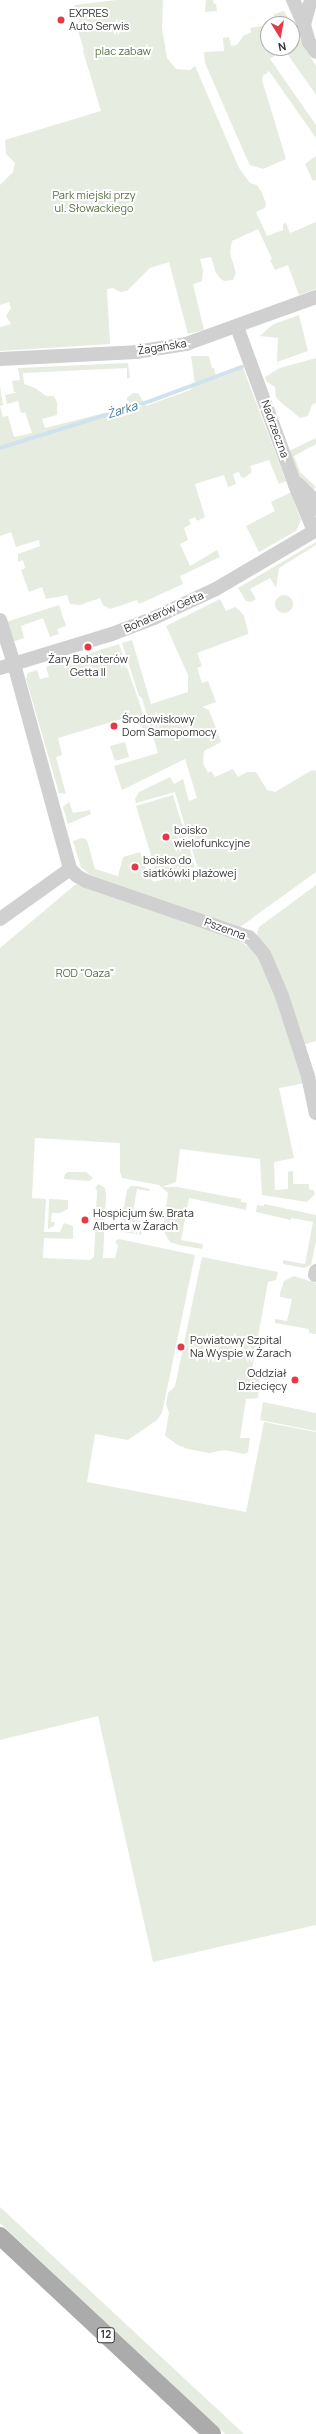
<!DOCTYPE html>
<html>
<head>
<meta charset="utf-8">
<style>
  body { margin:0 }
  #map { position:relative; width:316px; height:2434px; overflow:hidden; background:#fff; font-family:Manrope,sans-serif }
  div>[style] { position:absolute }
  .green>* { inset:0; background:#e6ecdf }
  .round { border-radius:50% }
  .stream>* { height:3.5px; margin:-1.75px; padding:0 1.75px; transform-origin:1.75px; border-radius:1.75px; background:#cfe2ee }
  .minor>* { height:14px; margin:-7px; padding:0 7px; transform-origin:7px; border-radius:7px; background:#d0d0d0 }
  .major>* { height:18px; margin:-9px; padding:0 9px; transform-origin:9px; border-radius:9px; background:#ababab }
  .dots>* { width:11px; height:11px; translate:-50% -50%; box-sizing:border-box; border:2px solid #fff; border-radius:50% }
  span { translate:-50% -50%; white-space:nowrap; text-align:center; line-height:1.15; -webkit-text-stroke:4px #fff; paint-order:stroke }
  .shield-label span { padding:1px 3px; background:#fff; border:1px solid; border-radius:3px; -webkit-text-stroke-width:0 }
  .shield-label { font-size:10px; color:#333; font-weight:700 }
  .poi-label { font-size:11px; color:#333 }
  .left { translate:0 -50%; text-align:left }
  .right { translate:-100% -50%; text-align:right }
  .park-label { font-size:11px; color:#56703f }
  .street-label { font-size:11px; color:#333 }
  .water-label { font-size:12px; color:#3f7597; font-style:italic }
  .north { position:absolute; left:260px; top:16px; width:40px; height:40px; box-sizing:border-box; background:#fff; border:1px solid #adadad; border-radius:50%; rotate:169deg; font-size:11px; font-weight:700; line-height:16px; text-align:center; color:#333 }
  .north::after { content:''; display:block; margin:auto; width:14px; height:18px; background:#e63946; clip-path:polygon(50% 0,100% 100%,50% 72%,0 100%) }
</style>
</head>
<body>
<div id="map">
  <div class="green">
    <i style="clip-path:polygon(117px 0,163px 0,162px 28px,167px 58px,176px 69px,190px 70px,195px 66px,239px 168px,250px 183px,257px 185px,261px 191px,266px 203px,265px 208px,256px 212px,267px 236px,283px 230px,283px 224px,286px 223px,290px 233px,316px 222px,316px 289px,299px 295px,288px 265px,275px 270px,270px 260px,272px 259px,258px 229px,232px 241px,230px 253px,236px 273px,233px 280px,224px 281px,220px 278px,216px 273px,211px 257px,200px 259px,203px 270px,202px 281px,193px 284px,204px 330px,188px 334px,169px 262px,150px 268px,127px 291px,120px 292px,113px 288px,107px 289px,110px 344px,0 351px,0 327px,11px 324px,6px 316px,11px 308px,9px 302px,0 305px,0 185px,13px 172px,15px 163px,6px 154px,5px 140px,101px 111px,83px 51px,84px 50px,77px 28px,81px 25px,74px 5px)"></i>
    <i style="clip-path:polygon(206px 0,213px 0,214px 4px,216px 4px,217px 11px,205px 12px)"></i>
    <i style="clip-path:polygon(284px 11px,291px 24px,270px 24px,275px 23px,274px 14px)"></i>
    <i style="clip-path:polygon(268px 25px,268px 48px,292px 48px,292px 42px,300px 39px,316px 66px,316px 95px,284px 49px,270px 59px,316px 125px,316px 138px,269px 71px,263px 76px,262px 80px,286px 159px,263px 169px,250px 165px,246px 157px,205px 63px,204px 52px,224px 51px,223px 38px,229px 37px,231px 46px,237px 45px,243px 36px,251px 32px,250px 28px)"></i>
    <i style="clip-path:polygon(316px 156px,316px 180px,313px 181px,305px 164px)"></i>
    <i style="clip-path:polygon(299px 315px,308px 351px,277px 362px,278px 338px,260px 336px,272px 325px)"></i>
    <i style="clip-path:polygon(191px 356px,209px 356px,212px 368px,214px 368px,216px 376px,219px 378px,243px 368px,286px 481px,279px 484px,269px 460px,250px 466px,252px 472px,244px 478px,241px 477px,239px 472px,233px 474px,236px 484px,228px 487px,224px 475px,195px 484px,205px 517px,197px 521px,195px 517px,189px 520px,191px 524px,184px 528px,188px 540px,180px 544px,190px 566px,217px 550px,220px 557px,180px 576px,183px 584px,139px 604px,137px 600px,110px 609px,103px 605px,100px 598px,80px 605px,70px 604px,67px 595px,46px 599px,42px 587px,29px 592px,21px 570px,25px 568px,23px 560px,18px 562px,18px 554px,40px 546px,39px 540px,16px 547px,11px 532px,0 536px,0 387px,3px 405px,0 406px,3px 417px,8px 416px,14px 437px,32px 433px,25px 412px,21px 413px,18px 401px,7px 404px,5px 395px,18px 392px,14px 392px,12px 381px,20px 380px,18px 368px,128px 363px,130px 378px,127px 378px,127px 368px,23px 373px,24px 384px,35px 388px,46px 396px,54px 396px,57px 402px,57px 415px,42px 419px,45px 428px,128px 407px,127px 398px,133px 393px,138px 393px,146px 406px,190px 390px,195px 384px)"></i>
    <i style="clip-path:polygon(316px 358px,316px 403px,312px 405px,308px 416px,300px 418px,276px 398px,275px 387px,266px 381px,265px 377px,280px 368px)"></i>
    <i style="clip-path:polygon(316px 438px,316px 444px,294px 456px,300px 472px,316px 487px,311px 492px,301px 483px,289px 451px)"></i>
    <i style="clip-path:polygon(291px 492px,301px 520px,296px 531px,259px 552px,246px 526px,275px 511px,271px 502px)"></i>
    <i style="clip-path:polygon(316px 542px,316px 545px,279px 568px,276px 588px,270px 578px,250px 589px,256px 599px,251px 602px,246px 601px,238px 588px)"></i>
    <i class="round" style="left:275px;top:595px;width:18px;height:18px"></i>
    <i style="clip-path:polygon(220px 599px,226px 611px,235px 607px,239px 610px,244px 616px,248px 631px,248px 634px,197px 653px,202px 666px,197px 668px,202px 683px,208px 681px,216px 702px,202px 707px,209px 710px,221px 742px,204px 751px,203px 763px,208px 773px,211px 771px,215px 777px,233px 769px,238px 777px,247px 772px,256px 772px,267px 790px,275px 792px,312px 770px,316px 771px,316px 872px,240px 927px,90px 875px,81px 867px,73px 841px,82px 838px,87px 840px,95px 869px,118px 876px,123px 857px,140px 852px,148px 877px,154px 882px,198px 869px,175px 792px,136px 803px,135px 799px,139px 792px,170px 777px,174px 784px,183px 779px,189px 801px,197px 798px,185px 759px,122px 790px,114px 766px,158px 753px,142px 698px,139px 696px,122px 643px,132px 640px,151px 704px,188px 692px,188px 675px,166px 626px)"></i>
    <i style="clip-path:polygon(59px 605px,66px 626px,57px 629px,59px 634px,50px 637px,43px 618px,21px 626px,24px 638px,15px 641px,12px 640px,6px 622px)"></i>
    <i style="clip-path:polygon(119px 644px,148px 728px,143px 730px,138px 714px,58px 738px,62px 755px,56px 757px,66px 794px,59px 793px,26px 679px,28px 673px,37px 670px,40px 679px,49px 677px,46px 667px)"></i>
    <i style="clip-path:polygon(125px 742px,129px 757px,115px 761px,110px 746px)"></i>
    <i style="clip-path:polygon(173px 795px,195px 867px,158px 878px,136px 806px)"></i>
    <i style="clip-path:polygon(69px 802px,73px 813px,90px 810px,91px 814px,68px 824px,63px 807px)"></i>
    <i style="clip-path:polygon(76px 884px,238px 940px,256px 952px,279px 997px,305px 1083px,279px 1088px,294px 1158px,274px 1162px,275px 1190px,288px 1189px,288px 1172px,293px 1171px,293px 1184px,309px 1184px,309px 1189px,314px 1191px,315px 1194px,307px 1202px,262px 1195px,260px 1159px,180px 1149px,176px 1182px,162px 1187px,177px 1187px,241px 1199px,241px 1202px,247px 1203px,246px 1210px,189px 1198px,181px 1240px,203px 1244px,202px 1249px,179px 1245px,170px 1242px,163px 1230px,168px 1193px,159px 1185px,122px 1178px,120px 1172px,120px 1143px,35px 1138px,32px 1198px,46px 1199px,44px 1232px,60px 1232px,64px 1223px,73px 1226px,73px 1239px,44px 1238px,43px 1258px,90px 1260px,94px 1257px,97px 1191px,95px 1188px,99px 1184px,105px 1188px,106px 1195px,103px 1258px,115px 1258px,118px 1246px,115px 1241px,119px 1239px,195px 1255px,162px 1413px,157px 1420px,128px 1440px,95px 1434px,87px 1482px,246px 1512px,264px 1422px,316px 1432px,316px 1925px,153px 1962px,98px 1716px,0 1740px,0 948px)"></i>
    <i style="clip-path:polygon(316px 885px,316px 1041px,301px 1045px,257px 933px,259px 927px)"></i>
    <i style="clip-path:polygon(68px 1172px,86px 1172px,93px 1178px,89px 1181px,64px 1179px,65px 1174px)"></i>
    <i style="clip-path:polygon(137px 1186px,150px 1189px,149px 1191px,137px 1189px,132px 1219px,144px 1222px,141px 1235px,124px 1232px,120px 1227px,127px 1190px,131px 1186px)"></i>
    <i style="clip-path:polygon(49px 1199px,68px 1200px,68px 1209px,60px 1213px,52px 1213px,51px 1222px,55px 1222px,54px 1226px,48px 1229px)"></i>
    <i style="clip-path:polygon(264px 1204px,316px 1215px,316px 1241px,311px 1265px,304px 1268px,283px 1264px,283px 1260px,305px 1264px,313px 1222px,291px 1218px,291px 1220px,256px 1212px,257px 1205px,264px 1206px)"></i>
    <i style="clip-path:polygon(202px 1257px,278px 1272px,276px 1280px,268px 1282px,252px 1369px,254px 1376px,260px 1374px,258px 1398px,246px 1399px,240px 1438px,250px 1438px,248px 1452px,245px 1454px,224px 1450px,209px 1453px,188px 1449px,178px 1445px,165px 1436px,169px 1413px,166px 1404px,168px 1393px,175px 1386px)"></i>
    <i style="clip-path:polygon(294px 1276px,316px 1283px,316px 1334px,309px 1333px,309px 1329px,275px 1323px,275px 1319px,287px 1321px,292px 1299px,280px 1297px,280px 1293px,284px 1281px)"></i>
    <i style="clip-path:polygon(263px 1402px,316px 1413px,316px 1431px,260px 1420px)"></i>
    <i style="clip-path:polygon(0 2207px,244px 2434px,225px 2434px,0 2223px)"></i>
  </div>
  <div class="stream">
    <i style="left:0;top:448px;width:158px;rotate:-17.3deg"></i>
    <i style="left:151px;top:401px;width:97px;rotate:-20.5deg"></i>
  </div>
  <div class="minor">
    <i style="left:293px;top:0;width:27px;rotate:66deg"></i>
    <i style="left:313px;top:0;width:7px;rotate:124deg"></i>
    <i style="left:309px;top:6px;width:20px;rotate:105deg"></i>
    <i style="left:304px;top:25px;width:18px;rotate:74deg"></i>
    <i style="left:309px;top:42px;width:12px;rotate:55deg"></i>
    <i style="left:237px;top:327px;width:168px;rotate:69.8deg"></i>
    <i style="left:295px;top:485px;width:50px;rotate:67.6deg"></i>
    <i style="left:0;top:359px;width:136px;rotate:-2.9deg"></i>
    <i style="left:136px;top:352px;width:51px;rotate:-9.1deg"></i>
    <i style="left:186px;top:344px;width:138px;rotate:-19.9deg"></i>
    <i style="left:298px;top:484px;width:17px;rotate:45deg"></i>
    <i style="left:310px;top:496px;width:14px;rotate:65deg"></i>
    <i style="left:0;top:620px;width:46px;rotate:72.3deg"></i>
    <i style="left:14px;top:664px;width:213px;rotate:74.7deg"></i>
    <i style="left:70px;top:869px;width:10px;rotate:45deg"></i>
    <i style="left:77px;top:876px;width:10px;rotate:29deg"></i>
    <i style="left:86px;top:881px;width:172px;rotate:19deg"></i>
    <i style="left:249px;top:937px;width:6px;rotate:45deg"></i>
    <i style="left:253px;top:941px;width:17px;rotate:50deg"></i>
    <i style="left:264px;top:954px;width:46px;rotate:66.8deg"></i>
    <i style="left:282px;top:996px;width:84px;rotate:72deg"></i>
    <i style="left:308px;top:1076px;width:38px;rotate:78deg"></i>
    <i style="left:0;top:668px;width:117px;rotate:-16.9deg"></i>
    <i style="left:112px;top:634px;width:45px;rotate:-20.9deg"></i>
    <i style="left:154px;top:618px;width:68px;rotate:-25.1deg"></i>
    <i style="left:216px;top:589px;width:116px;rotate:-30.5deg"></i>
    <i style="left:0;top:919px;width:86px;rotate:-35.5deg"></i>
    <i style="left:315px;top:1275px;width:4px;rotate:-76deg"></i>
  </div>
  <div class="major">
    <i style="left:0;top:2236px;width:290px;rotate:43deg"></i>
  </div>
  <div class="dots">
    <i style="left:61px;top:20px;background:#e63946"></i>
    <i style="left:88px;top:647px;background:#e63946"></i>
    <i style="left:114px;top:726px;background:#e63946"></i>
    <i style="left:166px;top:837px;background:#e63946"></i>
    <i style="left:135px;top:867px;background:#e63946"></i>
    <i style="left:85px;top:1220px;background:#e63946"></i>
    <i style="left:181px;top:1347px;background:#e63946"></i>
    <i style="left:295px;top:1380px;background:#e63946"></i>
  </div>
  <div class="shield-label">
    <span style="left:106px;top:2335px">12</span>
  </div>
  <div class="poi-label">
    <span class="left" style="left:69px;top:20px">EXPRES<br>Auto Serwis</span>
    <span style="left:88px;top:666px">Żary Bohaterów<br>Getta II</span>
    <span class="left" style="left:122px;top:726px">Środowiskowy<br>Dom Samopomocy</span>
    <span class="left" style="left:174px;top:837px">boisko<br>wielofunkcyjne</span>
    <span class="left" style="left:143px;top:867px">boisko do<br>siatkówki plażowej</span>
    <span class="left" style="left:93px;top:1220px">Hospicjum św. Brata<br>Alberta w Żarach</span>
    <span class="left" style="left:190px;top:1347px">Powiatowy Szpital<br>Na Wyspie w Żarach</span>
    <span class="right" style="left:287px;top:1380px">Oddział<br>Dziecięcy</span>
  </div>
  <div class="park-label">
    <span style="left:123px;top:51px">plac zabaw</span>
    <span style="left:94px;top:202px">Park miejski przy<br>ul. Słowackiego</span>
    <span style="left:85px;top:973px">ROD "Oaza"</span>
  </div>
  <div class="street-label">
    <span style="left:162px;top:347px;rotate:-9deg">Żagańska</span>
    <span style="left:275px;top:429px;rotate:70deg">Nadrzeczna</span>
    <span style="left:164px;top:612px;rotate:-24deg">Bohaterów Getta</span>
    <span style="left:225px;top:929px;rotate:20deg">Pszenna</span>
  </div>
  <div class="water-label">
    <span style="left:122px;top:410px;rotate:-17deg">Żarka</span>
  </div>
  <div class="north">N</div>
</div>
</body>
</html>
